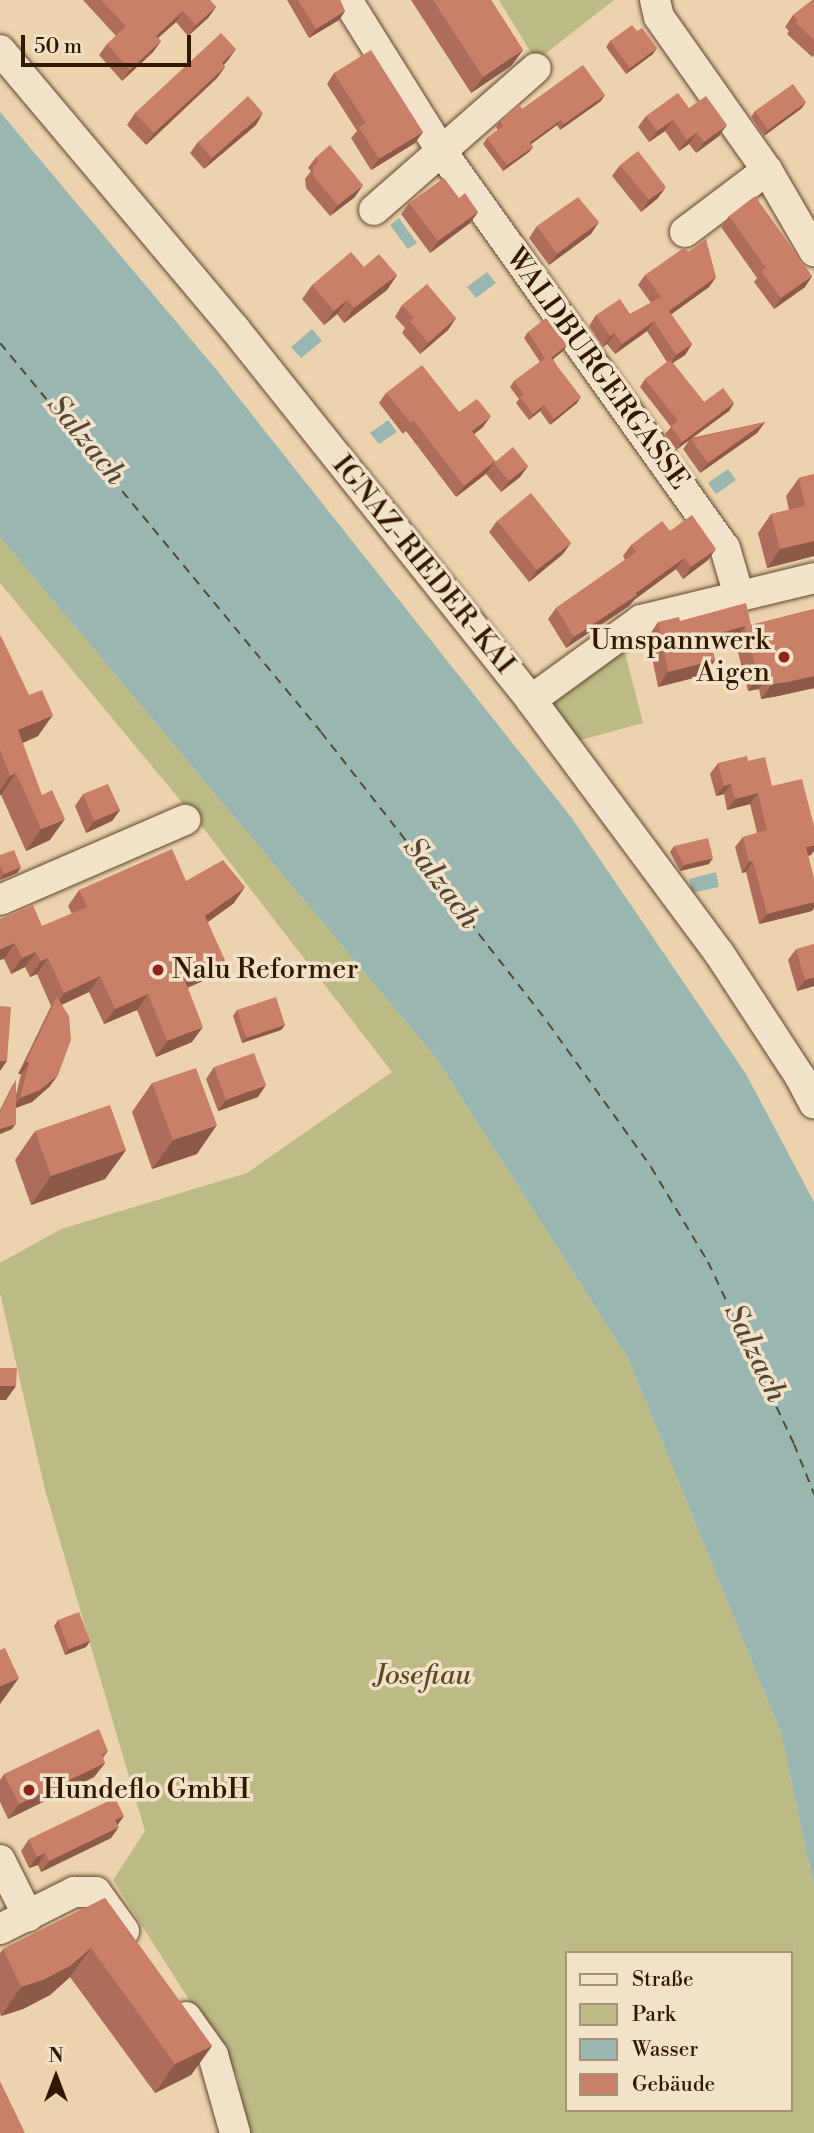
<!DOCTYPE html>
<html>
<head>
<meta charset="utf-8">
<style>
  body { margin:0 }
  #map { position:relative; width:814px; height:2133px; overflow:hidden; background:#ecd3ad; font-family:"Libre Bodoni",serif }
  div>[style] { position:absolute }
  .green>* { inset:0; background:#bcbb86 }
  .water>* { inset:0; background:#99b7b0 }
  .ferry>* { height:2px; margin-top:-1px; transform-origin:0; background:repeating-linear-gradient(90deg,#524835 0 9px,transparent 0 16px) }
  .roads { filter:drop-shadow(0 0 2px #61472b) drop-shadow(0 0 2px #61472b) }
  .minor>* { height:30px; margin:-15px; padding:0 15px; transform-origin:15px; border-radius:15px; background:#f3e2ca }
  .wall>* { inset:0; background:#ae6d59 }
  .shaded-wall>* { inset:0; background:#8d5949 }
  .building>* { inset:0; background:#ca7f68 }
  .dots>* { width:19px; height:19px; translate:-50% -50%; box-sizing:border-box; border:4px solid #f3e2ca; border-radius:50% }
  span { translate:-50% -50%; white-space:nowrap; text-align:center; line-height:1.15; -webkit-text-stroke:7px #f3e2ca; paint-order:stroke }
  .street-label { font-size:28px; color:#331800 }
  .poi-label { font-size:28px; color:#331800 }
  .right { translate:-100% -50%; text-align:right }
  .left { translate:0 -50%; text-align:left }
  .park-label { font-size:28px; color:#5c4928; font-style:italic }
  .water-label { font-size:30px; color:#524835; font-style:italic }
  .legend { position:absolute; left:565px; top:1951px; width:228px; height:161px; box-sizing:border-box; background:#f3e2ca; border:2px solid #a69179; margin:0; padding:9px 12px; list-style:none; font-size:21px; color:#331800 }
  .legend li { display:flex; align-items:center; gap:14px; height:35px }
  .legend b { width:35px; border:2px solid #a69179 }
  .north { position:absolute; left:21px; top:2042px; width:70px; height:70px; -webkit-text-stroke:5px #f3e2ca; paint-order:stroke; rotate:0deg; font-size:19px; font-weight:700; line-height:28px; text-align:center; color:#331800 }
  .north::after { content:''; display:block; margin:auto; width:24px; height:32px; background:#331800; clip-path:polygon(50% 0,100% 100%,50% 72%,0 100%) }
  .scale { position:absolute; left:21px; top:35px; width:170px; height:32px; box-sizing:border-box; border:4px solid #331800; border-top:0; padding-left:9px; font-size:21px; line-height:24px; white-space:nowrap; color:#331800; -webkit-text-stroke:5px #f3e2ca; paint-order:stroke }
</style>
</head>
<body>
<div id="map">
  <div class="green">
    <i style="clip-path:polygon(499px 0,614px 0,536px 61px)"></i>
    <i style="clip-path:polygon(evenodd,0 537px,436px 1058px,628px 1358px,781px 1733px,814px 1886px,814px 2133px,245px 2133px,238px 2077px,113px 1880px,145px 1831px,45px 1490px,0 1293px,0 1263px,61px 1229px,247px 1173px,392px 1072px,204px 829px,0 583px,0 537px,567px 1953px,791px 1953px,791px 2110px,567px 2110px,567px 1953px)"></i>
    <i style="clip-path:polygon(623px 645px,643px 723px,570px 743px,549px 698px)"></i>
  </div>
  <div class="water">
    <i style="clip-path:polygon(0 112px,215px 368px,571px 817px,746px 1074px,814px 1202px,814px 1886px,781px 1733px,628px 1358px,436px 1058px,0 537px)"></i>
    <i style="clip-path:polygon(399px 218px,417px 243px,408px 249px,390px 225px)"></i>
    <i style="clip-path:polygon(487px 272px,496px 283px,476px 298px,467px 287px)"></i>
    <i style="clip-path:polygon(312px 329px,322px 341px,301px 358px,291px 347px)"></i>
    <i style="clip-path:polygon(388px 420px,397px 432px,379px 444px,370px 433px)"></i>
    <i style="clip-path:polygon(728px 469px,736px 480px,716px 494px,708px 483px)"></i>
    <i style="clip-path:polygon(716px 872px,719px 887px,692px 893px,689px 879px)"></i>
  </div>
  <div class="ferry">
    <i style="left:0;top:343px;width:504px;rotate:50.47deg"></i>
    <i style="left:321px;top:732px;width:369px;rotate:52deg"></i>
    <i style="left:548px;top:1023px;width:177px;rotate:54.4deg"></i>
    <i style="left:651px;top:1167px;width:111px;rotate:59deg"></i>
    <i style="left:708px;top:1262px;width:201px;rotate:64.7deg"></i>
    <i style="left:794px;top:1444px;width:54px;rotate:68.2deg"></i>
  </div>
  <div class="roads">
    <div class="minor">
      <i style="left:347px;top:0;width:176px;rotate:58deg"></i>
      <i style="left:440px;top:149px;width:490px;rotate:54.5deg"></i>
      <i style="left:725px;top:548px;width:50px;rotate:73.7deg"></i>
      <i style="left:655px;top:0;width:17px;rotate:77deg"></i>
      <i style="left:659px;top:17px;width:187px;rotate:54.8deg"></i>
      <i style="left:767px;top:170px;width:94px;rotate:59.9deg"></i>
      <i style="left:0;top:50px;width:365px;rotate:49.9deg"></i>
      <i style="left:235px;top:329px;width:475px;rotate:51.4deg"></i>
      <i style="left:531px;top:700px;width:315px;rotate:53.4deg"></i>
      <i style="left:719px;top:953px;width:148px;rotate:56.8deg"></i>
      <i style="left:800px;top:1077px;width:30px;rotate:62deg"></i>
      <i style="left:374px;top:210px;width:215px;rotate:-41.2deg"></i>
      <i style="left:685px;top:232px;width:103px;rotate:-37.1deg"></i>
      <i style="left:531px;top:700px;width:136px;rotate:-36deg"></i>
      <i style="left:641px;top:620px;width:178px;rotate:-13.6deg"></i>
      <i style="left:0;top:900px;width:202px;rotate:-23.4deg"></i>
      <i style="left:0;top:1860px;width:63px;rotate:63.4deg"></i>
      <i style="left:0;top:1929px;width:83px;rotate:-26.6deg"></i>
      <i style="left:74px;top:1892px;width:22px"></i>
      <i style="left:96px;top:1892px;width:48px;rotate:54.3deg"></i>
      <i style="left:186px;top:2017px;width:47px;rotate:54.6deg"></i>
      <i style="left:213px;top:2055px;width:81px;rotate:74.2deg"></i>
    </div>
  </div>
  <div class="wall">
    <i style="clip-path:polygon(83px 0,210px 0,216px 7px,208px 18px,188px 36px,176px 22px,158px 38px,161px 41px,153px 52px,122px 81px,99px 55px,107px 44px,116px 36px)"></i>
    <i style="clip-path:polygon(287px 0,340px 0,345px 11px,339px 20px,309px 38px)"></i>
    <i style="clip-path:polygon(411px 0,491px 0,523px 50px,511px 66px,471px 93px)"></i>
    <i style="clip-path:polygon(814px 0,814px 55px,812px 57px,787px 34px,789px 31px,785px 27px,793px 15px)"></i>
    <i style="clip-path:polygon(637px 31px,653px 54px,626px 74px,606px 47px,610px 41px)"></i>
    <i style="clip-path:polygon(236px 49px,228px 60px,224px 65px,225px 67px,217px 78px,146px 145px,127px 125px,135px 113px)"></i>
    <i style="clip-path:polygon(334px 73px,423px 132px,415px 143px,371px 170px,351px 138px,357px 131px,327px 84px)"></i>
    <i style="clip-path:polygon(601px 101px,560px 130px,557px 125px,531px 144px,533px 147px,529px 152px,503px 171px,483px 144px,487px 138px,498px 130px,496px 127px,500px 121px,522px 109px)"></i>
    <i style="clip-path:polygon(689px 108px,719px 136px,696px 153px,689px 144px,679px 151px,665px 131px,649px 142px,638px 127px,646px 116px)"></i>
    <i style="clip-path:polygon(802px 108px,764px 136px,751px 117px,755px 111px)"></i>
    <i style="clip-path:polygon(256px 125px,204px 169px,190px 153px,198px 142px)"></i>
    <i style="clip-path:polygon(316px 157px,355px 197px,330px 216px,306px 188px,305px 179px,311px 171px,308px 168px)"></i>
    <i style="clip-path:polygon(620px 165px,658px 198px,641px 212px,612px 176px)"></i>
    <i style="clip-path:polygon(459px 198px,478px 212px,470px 223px,430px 253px,401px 214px,409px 203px)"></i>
    <i style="clip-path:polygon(729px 216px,812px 276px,805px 287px,774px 309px,754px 282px,757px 278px,721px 227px)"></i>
    <i style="clip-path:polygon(537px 226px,591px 234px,549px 265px,529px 238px)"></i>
    <i style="clip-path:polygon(688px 252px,716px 277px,709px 287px,671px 314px,692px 344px,685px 355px,673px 363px,704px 402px,734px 403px,729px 411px,691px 438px,765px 422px,757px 433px,700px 473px,683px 449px,690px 439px,676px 450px,665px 434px,671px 427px,640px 387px,645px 379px,667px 362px,647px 331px,615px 354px,607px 344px,603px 347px,589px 326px,596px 315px,630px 314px,651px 303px,638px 285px,645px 275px)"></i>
    <i style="clip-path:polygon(364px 267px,397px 275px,387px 290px,344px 323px,337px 314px,324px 325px,302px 299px,312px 285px)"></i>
    <i style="clip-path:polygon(402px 305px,456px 318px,448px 330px,420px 354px,402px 333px,405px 328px,395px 317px)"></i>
    <i style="clip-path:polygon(528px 332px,567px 345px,563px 351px,553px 359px,577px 403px,550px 425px,540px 411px,529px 420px,516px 403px,519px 399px,510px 387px,514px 381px,540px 362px,524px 338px)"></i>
    <i style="clip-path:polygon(386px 393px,459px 412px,483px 427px,474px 434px,495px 461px,528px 466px,520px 477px,501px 492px,486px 474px,487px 473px,456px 497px,406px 431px,403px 434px,379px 403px)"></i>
    <i style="clip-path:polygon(814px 474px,814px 556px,767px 568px,758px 533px,771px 514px,789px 510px,786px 496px,799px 478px)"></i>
    <i style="clip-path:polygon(497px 521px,563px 554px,529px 582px,489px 532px)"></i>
    <i style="clip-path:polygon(670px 531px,708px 560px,683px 579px,676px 569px,634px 600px,629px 606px,566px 648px,548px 619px,556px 608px,625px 560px,623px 556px,631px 545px)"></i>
    <i style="clip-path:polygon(814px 609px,814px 688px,778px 696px,761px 699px,759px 689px,748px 691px,735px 641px,711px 647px,715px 660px,705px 675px,658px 687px,648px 637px,658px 622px,680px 621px,751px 625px)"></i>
    <i style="clip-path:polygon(0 637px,38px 736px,22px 743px,50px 840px,26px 851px,1px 795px,0 795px)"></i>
    <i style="clip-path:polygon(748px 761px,772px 786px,811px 855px,808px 856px,812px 911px,759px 924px,746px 872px,742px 873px,735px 847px,743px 837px,757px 833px,750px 804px,727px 810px,724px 794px,716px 796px,710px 774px,718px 763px)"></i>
    <i style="clip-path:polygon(83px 794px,120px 810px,112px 821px,86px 833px,75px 806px)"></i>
    <i style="clip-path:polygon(674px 846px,709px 864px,680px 871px,670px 852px)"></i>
    <i style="clip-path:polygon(0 855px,21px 867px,17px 873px,0 880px)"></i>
    <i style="clip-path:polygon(186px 881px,234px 903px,208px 922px,214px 976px,187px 988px,192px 1042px,156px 1057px,137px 1010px,104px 1024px,89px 992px,62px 1004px,50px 1086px,32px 1102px,16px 1108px,12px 1129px,0 1134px,0 1110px,12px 1086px,16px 1080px,16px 1095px,21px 1074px,18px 1074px,51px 1006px,37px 974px,30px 977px,25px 967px,11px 974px,4px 959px,0 919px,42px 926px,72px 914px,68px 906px,79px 890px)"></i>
    <i style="clip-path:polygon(796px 949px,814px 986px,797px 991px,788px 960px)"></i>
    <i style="clip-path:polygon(237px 1010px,285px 1025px,281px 1030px,242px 1043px,233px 1016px)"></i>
    <i style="clip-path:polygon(214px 1067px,258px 1097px,218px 1111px,206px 1079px)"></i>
    <i style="clip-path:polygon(152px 1083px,197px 1154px,152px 1169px,132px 1112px)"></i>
    <i style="clip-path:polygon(35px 1131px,126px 1150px,105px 1179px,31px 1205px,15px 1160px)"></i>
    <i style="clip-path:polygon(58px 1620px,90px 1641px,86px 1647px,65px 1655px,54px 1626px)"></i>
    <i style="clip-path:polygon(108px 1751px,103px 1758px,105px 1763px,94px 1777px,8px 1819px,0 1802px,0 1780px,4px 1774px)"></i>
    <i style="clip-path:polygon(124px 1816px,118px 1824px,111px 1838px,41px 1872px,38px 1865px,29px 1868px,21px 1851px,29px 1839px)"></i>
    <i style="clip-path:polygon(105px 1898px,212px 2046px,191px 2075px,155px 2093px,70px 1977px,50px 1995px,23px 2009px,1px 2016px,0 2014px,0 1953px,3px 1949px)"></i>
  </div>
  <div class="shaded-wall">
    <i style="clip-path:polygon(216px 7px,208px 18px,188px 36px,196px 25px)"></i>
    <i style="clip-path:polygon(183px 11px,176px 22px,148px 47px,156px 36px)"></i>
    <i style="clip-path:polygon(345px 11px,339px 20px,309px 38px,316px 29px)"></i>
    <i style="clip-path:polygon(161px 41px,153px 52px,122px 81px,130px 70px)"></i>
    <i style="clip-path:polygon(657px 48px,653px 54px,626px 74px,630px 68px)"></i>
    <i style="clip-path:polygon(236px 49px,228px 60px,214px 74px,222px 63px)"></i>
    <i style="clip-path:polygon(523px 50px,511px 66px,471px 93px,483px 77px)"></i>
    <i style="clip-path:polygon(225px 67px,217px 78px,146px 145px,154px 133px)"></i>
    <i style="clip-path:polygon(605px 95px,601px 101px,560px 130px,564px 124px)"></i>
    <i style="clip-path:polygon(806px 102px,802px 108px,764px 136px,768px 130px)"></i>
    <i style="clip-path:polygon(263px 113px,256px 125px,204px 169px,212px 158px)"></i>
    <i style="clip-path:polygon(561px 120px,557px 125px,526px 148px,530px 142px)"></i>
    <i style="clip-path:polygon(673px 120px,665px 131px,649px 142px,657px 131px)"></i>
    <i style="clip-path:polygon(727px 125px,719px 136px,696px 153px,704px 142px)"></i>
    <i style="clip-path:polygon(423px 132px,415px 143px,371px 170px,379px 159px)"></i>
    <i style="clip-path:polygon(697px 132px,689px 144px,679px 151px,687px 140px)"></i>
    <i style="clip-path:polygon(533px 147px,529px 152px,503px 171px,507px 165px)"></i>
    <i style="clip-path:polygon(363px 185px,355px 197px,330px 216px,338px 205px)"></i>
    <i style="clip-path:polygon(666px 187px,658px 198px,641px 212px,649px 200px)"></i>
    <i style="clip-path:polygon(478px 212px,470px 223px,430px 253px,438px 241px)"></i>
    <i style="clip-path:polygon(599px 222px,591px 234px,549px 265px,557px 254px)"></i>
    <i style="clip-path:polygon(397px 275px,387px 290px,344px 323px,354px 308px)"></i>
    <i style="clip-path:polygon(812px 276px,805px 287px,774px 309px,781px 298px)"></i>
    <i style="clip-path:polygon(716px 277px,709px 287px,662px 321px,669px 311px)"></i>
    <i style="clip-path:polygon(347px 300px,337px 314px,324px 325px,334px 311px)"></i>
    <i style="clip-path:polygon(456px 318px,448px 330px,420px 354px,428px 343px)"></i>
    <i style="clip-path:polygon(654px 321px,647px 331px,615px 354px,622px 344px)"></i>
    <i style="clip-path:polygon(615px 333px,607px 344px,603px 347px,610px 336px)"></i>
    <i style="clip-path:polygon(692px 344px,685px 355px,669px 365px,676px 355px)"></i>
    <i style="clip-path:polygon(567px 345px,563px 351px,547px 364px,551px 358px)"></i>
    <i style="clip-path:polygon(581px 397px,577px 403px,550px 425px,554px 419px)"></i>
    <i style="clip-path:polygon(734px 403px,729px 411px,676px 450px,682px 442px)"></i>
    <i style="clip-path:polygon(544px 405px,540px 411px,529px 420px,533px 414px)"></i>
    <i style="clip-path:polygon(491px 416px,483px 427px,464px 442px,472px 431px)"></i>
    <i style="clip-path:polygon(765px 422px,757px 433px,700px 473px,708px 463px)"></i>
    <i style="clip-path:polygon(495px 461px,487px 473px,456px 497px,464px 486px)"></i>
    <i style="clip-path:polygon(528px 466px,520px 477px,501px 492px,509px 481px)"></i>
    <i style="clip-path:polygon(814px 541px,814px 556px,767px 568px,780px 549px)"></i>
    <i style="clip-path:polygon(571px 543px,563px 554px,529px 582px,537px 570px)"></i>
    <i style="clip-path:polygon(716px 549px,708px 560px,683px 579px,691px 567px)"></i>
    <i style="clip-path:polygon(684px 558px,676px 569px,634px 600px,629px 606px,566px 648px,574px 637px)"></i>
    <i style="clip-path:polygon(745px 626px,735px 641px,698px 650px,709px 636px)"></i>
    <i style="clip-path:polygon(715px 660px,705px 675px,658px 687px,668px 672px)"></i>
    <i style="clip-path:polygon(769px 674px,759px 689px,748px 691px,758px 677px)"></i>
    <i style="clip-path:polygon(814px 676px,814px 688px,778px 696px,761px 699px,772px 684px)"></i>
    <i style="clip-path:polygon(53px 715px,38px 736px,3px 752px,18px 730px)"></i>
    <i style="clip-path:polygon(16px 773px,1px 795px,0 795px,0 790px,10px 776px)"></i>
    <i style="clip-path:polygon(731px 784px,724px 794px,716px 796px,724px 786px)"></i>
    <i style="clip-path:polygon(758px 793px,750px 804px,727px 810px,735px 799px)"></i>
    <i style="clip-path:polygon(120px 810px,112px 821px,86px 833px,94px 821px)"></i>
    <i style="clip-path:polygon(65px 819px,50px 840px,26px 851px,41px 829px)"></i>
    <i style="clip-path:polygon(814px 845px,814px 851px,811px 855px,798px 858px,806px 847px)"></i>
    <i style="clip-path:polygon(713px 858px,709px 864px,680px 871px,684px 865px)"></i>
    <i style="clip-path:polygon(753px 861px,746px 872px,742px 873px,749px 862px)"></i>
    <i style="clip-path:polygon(21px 867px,17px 873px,0 880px,4px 874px)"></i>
    <i style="clip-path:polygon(245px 887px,234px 903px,194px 932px,205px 916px)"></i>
    <i style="clip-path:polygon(814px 902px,814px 908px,812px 911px,759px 924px,767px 914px)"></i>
    <i style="clip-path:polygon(15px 943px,4px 959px,0 960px,0 949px)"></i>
    <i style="clip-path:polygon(36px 952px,25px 967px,11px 974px,22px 958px)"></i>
    <i style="clip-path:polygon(48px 958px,37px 974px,30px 977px,41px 961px)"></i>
    <i style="clip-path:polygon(225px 960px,214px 976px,173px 994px,184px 978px)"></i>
    <i style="clip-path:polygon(100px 976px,89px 992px,53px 1009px,64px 993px)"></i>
    <i style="clip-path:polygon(814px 977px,814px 986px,797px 991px,805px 980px)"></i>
    <i style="clip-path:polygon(148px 994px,137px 1010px,104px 1024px,115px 1009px)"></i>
    <i style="clip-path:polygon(285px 1025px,281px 1030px,242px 1043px,246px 1038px)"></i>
    <i style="clip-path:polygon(203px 1027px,192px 1042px,156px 1057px,167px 1041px)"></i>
    <i style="clip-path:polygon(0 1061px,7px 1061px,0 1071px)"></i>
    <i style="clip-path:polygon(26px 1062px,29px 1063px,21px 1074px,18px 1074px)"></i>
    <i style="clip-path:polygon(58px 1075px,50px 1086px,32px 1102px,12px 1109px,20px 1098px)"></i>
    <i style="clip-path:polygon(266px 1085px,258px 1097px,218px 1111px,226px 1100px)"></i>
    <i style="clip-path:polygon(16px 1124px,12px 1129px,0 1134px,0 1129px)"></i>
    <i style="clip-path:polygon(217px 1125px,197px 1154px,152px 1169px,173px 1140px)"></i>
    <i style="clip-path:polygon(126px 1150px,105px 1179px,31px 1205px,51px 1176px)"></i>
    <i style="clip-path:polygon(0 1386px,16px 1386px,6px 1400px,0 1400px)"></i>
    <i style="clip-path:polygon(90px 1641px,86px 1647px,65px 1655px,69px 1649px)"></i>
    <i style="clip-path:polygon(19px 1678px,0 1704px,0 1686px)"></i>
    <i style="clip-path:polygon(105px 1763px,94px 1777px,8px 1819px,19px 1804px)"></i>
    <i style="clip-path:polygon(124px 1816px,116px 1827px,115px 1820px)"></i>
    <i style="clip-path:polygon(119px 1827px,111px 1838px,41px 1872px,49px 1861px)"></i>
    <i style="clip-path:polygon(45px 1853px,38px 1865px,29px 1868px,37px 1857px)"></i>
    <i style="clip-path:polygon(91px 1948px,70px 1977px,50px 1995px,23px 2009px,1px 2016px,21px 1987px)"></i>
    <i style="clip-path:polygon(212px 2046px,191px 2075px,155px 2093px,175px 2064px)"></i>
  </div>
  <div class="building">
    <i style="clip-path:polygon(101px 0,210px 0,216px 7px,196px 25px,183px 11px,156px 36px,161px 41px,130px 70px,107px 44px,126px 26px)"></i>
    <i style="clip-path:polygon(298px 0,340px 0,345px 11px,316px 29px)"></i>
    <i style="clip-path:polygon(433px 0,491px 0,523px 50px,483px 77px)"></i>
    <i style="clip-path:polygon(812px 0,814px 0,814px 40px,795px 22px,798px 21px,793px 15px)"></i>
    <i style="clip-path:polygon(632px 25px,637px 31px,642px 28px,657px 48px,630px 68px,610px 41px)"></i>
    <i style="clip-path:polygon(221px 33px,236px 49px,222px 63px,225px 67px,154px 133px,135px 113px)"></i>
    <i style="clip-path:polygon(371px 50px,423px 132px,379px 159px,359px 127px,366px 123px,334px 73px)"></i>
    <i style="clip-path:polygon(583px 65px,605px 95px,564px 124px,561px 120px,530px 142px,533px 147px,507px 165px,487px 138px,503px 126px,500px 121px,519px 104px,522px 109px)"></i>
    <i style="clip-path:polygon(793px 84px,806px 102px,768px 130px,755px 111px)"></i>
    <i style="clip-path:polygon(678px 93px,689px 108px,706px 96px,727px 125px,704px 142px,697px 132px,687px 140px,673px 120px,657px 131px,646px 116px)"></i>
    <i style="clip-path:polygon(248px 96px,263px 113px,212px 158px,198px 142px)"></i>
    <i style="clip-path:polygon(330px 145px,363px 185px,338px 205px,314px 177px,313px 168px,319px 160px,316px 157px)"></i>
    <i style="clip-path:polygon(638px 151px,666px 187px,649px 200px,620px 165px)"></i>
    <i style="clip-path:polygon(444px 178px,459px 198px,465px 193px,478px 212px,438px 241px,409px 203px)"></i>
    <i style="clip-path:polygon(755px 196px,812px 276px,781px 298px,761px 271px,766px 268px,729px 216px)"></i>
    <i style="clip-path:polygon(578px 197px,599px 222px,557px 254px,537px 226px)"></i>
    <i style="clip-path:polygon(706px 239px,716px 277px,669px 311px,692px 344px,676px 355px,654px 321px,622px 344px,615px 333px,610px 336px,596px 315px,620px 299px,630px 314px,661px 297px,645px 275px,685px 247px,688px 252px)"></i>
    <i style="clip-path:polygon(351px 252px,364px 267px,379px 254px,397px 275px,354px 308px,347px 300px,334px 311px,312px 285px)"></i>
    <i style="clip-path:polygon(427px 284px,456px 318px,428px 343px,410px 321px,414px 318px,402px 305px)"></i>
    <i style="clip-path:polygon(546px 318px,567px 345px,551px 358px,581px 397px,554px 419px,544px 405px,533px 414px,520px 397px,524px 394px,514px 381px,545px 358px,528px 332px)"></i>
    <i style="clip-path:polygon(670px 360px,704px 402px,723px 388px,734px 403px,682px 442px,671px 426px,678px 421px,645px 379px)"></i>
    <i style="clip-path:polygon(422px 365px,459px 412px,477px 399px,491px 416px,472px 431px,495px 461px,464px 486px,414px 421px,411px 423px,386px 393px)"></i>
    <i style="clip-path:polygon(765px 422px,708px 463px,691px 439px)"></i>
    <i style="clip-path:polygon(513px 447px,528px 466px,509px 481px,494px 463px)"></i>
    <i style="clip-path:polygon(814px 474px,814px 541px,780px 549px,771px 514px,805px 506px,799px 478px)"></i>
    <i style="clip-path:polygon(531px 493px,571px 543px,537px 570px,497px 521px)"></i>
    <i style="clip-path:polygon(692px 515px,716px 549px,691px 567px,684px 558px,636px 593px,637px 595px,574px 637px,556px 608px,636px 552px,631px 545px,662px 521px,670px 531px)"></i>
    <i style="clip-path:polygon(746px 603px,751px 625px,814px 609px,814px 676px,788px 682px,772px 684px,769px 674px,758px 677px,745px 626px,709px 636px,715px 660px,668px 672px,658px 622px,679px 617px,680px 621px)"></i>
    <i style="clip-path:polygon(1px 636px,29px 695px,42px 690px,53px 715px,18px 730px,42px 795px,52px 790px,65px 819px,41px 829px,16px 773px,10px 776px,0 750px,0 637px)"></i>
    <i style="clip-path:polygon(747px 756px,748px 761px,765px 757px,772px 786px,802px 779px,814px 826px,814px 845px,806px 847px,814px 878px,814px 902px,767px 914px,753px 861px,749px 862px,743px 837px,767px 830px,758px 793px,735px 799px,731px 784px,724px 786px,718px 763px)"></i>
    <i style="clip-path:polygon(108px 784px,120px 810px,94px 821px,83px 794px)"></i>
    <i style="clip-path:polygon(708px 838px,713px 858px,684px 865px,674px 846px)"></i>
    <i style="clip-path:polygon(172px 849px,186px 881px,223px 860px,245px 887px,205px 916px,225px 960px,184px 978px,203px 1027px,167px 1041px,148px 994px,115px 1009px,100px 976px,64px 993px,48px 958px,41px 961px,36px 952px,22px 958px,15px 943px,0 949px,0 919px,33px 905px,42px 926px,87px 907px,79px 890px)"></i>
    <i style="clip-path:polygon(14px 850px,21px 867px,4px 874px,0 865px,0 855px)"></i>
    <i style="clip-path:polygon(814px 944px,814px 977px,805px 980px,796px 949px)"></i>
    <i style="clip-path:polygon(57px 997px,69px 1016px,71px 1040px,58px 1075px,40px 1090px,20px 1098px,29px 1063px,26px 1062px)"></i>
    <i style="clip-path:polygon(276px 997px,285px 1025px,246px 1038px,237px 1010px)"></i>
    <i style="clip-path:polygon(0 1006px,11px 1007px,7px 1061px,0 1061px)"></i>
    <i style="clip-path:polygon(254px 1053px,266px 1085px,226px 1100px,214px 1067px)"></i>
    <i style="clip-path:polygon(196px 1068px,217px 1125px,173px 1140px,152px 1083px)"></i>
    <i style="clip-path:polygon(16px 1080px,16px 1124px,0 1129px,0 1112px)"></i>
    <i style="clip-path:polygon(110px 1105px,126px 1150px,51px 1176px,35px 1131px)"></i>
    <i style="clip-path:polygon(0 1368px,17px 1368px,16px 1386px,0 1386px)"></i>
    <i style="clip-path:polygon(79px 1612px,90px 1641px,69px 1649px,58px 1620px)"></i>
    <i style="clip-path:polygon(5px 1648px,19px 1678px,0 1686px,0 1650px)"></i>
    <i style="clip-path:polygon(99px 1729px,108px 1751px,101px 1754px,105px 1763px,19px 1804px,4px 1774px)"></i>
    <i style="clip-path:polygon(115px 1798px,124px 1816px,115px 1820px,119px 1827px,49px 1861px,45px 1853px,37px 1857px,29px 1839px)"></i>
    <i style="clip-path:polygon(105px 1898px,212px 2046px,175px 2064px,91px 1948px,70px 1966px,43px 1980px,21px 1987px,3px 1949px)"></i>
    <i style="clip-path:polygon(0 2081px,25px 2133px,0 2133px)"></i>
  </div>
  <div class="dots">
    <i style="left:784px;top:657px;background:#8f2418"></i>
    <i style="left:158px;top:970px;background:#8f2418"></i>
    <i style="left:29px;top:1790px;background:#8f2418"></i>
  </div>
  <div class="street-label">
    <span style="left:597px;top:369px;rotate:54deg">WALDBURGERGASSE</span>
    <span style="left:423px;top:565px;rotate:51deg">IGNAZ-RIEDER-KAI</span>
  </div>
  <div class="poi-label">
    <span class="right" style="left:770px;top:657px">Umspannwerk<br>Aigen</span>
    <span class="left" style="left:172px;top:970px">Nalu Reformer</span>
    <span class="left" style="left:43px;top:1790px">Hundeflo GmbH</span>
  </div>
  <div class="park-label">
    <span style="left:423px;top:1676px">Josefiau</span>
  </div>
  <div class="water-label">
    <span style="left:86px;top:440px;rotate:51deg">Salzach</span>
    <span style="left:441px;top:883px;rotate:53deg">Salzach</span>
    <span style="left:755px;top:1353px;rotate:64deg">Salzach</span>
  </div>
  <ul class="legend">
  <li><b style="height:9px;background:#f3e2ca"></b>Straße</li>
  <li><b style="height:19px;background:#bcbb86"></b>Park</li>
  <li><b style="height:19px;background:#99b7b0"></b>Wasser</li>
  <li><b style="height:19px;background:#ca7f68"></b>Gebäude</li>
  </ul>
  <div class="north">N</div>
  <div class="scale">50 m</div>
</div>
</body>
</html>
